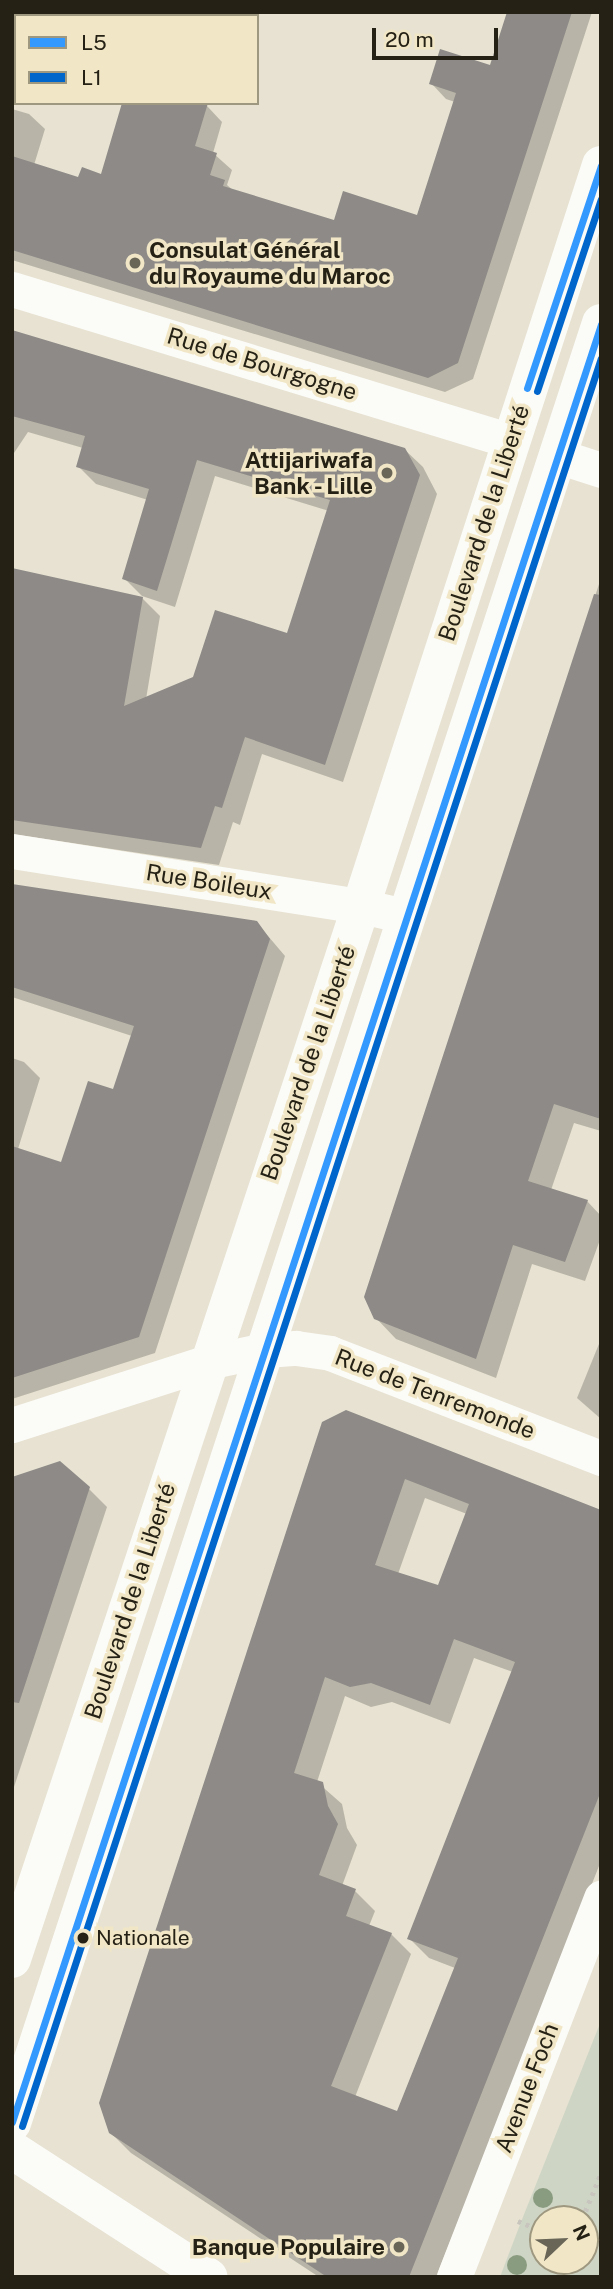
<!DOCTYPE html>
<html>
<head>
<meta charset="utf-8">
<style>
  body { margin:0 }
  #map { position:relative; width:613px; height:2289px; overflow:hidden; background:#e7e2d1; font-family:"Public Sans",sans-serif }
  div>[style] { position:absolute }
  .green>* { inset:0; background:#cfd5c5 }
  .shadow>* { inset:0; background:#0003 }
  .building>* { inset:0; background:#8d8a87 }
  .path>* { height:4.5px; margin-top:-2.25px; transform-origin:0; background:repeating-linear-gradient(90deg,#c7c5be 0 3.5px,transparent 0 8.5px) }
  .minor>* { height:35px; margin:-17.5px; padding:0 17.5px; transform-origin:17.5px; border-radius:17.5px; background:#fbfbf8 }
  .tertiary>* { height:38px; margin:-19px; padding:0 19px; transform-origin:19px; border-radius:19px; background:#fbfbf8 }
  .secondary>* { height:38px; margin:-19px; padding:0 19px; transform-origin:19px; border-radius:19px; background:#fbfbf8 }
  .bus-1>* { height:7px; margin:-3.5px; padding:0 3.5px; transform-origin:3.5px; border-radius:3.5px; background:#39f }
  .bus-2>* { height:7px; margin:-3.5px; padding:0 3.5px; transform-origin:3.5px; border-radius:3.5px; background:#06c }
  .trees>* { width:20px; height:20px; margin:-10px; border-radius:50%; background:#8a9c80 }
  .dots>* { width:19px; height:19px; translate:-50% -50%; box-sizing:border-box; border:4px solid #f1e7c7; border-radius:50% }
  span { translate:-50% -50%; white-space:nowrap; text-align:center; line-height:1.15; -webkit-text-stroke:7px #f1e7c7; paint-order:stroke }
  .bus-label { font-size:21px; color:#252115 }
  .left { translate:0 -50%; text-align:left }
  .poi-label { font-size:23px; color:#252115; font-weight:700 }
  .right { translate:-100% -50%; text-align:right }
  .street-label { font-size:23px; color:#252115 }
  .frame { position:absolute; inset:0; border:14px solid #252115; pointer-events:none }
  .legend { position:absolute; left:14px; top:14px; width:245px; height:91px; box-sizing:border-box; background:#f1e7c7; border:2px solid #9f9880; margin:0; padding:9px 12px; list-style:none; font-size:21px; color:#252115 }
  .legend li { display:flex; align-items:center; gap:14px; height:35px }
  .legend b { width:35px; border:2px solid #9f9880 }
  .north { position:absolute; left:529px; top:2205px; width:70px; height:70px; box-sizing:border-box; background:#f1e7c7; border:2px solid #9f9880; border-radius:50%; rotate:67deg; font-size:19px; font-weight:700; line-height:28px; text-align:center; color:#252115 }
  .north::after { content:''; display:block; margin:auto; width:24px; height:32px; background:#696557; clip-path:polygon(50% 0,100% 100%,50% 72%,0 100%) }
  .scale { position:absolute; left:372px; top:28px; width:126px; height:32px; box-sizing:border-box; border:4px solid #252115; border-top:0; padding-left:9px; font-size:21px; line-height:24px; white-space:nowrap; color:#252115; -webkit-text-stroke:5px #f1e7c7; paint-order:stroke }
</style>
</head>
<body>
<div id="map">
  <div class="green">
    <i style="clip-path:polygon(evenodd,601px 2021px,601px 2277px,500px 2277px,521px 2222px,601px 2021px,543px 2219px,585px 2219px,585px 2261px,543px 2261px,543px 2219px)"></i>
  </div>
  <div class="shadow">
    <i style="clip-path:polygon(12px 12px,82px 12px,96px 16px,16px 16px,16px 48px,12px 59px)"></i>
    <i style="clip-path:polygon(145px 12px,197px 12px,200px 16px,144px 16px)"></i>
    <i style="clip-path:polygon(509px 12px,592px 12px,473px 379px,445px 392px,12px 260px,12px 109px,29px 114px,45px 129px,34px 165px,79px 179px,102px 176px,207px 106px,222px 122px,213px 153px,232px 170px,227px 185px,234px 191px,335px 223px,418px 217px,455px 102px,446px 99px,431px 83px,491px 67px)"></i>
    <i style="clip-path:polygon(12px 332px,404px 449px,423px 467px,437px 494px,343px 782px,262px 754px,240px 825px,233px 822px,219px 865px,12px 834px,12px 570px,142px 598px,160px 616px,146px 699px,288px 635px,329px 511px,215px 476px,175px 607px,142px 596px,124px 578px,148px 500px,96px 484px,78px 466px,83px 448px,28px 432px,12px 456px)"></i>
    <i style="clip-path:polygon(601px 578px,601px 1131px,574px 1123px,551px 1190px,587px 1201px,601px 1216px,601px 1237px,585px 1281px,532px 1264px,496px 1378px,396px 1339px,376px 1318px,365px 1297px)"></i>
    <i style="clip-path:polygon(12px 886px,257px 923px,285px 956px,155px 1353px,12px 1399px,12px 1058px,24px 1062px,40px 1078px,18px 1149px,62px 1164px,114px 1092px,132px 1036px,12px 997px)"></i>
    <i style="clip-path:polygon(601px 1339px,601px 1419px,577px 1398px)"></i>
    <i style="clip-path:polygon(evenodd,324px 1423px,601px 1511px,601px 1861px,436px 2277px,319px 2277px,131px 2153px,110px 2132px,324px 1423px,425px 1498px,467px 1514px,439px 1587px,398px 1574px,425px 1498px,324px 1423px,474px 1658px,513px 1672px,409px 1938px,429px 1958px,455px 1968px,398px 2113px,355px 2097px,411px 1954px,391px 1934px,369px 1926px,375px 1911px,355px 1891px,342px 1886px,357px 1845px,347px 1828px,342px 1804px,317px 1782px,345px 1696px,371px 1707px,392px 1702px,450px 1724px,474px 1658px)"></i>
    <i style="clip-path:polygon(12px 1478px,89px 1489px,107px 1507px,12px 1793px)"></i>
  </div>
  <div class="building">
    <i style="clip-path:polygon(507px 12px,572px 12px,458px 363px,428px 378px,12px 250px,12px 156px,78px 177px,82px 167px,101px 174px,122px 103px,208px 103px,195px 146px,217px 153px,210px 175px,225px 180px,223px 186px,334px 220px,343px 191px,417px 215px,456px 93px,429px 84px,440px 49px,490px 65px)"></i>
    <i style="clip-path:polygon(12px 330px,405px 448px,420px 475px,325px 765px,245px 737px,222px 808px,215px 806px,201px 848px,12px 820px,12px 568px,143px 597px,124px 706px,193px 677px,215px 610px,287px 633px,330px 500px,197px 460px,157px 591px,122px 579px,149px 489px,76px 467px,85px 436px,12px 416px)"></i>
    <i style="clip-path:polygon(594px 594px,601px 595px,601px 1119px,554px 1104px,528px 1181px,588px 1200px,565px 1262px,513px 1245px,476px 1359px,374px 1319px,364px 1297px)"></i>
    <i style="clip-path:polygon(12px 884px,257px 921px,270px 939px,139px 1337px,12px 1378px,12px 1146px,61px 1162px,88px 1081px,113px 1089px,134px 1026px,12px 987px)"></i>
    <i style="clip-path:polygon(evenodd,346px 1410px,601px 1510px,601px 1791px,409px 2277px,327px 2277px,109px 2133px,99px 2103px,322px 1422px,346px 1410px,405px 1479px,469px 1504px,438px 1585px,375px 1565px,405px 1479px,346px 1410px,454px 1639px,515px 1662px,407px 1939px,458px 1958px,397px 2111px,331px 2086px,392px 1933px,346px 1916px,356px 1889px,319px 1875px,338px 1824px,328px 1806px,323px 1782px,294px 1773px,325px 1677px,350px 1687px,371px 1683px,430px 1705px,454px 1639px)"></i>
    <i style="clip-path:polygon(60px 1461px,90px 1487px,19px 1703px,12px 1702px,12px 1477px)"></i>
  </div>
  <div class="path">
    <i style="left:582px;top:2219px;width:50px;rotate:-67.6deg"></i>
    <i style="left:518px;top:2221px;width:27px;rotate:22deg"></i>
    <i style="left:585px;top:2248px;width:17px;rotate:24deg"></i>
  </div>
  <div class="minor">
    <i style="left:12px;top:289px;width:522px;rotate:16.94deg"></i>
    <i style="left:558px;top:456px;width:45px;rotate:18deg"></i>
    <i style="left:12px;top:851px;width:353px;rotate:9deg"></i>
    <i style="left:361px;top:906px;width:45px;rotate:12.8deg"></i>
    <i style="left:12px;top:1425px;width:206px;rotate:-17.8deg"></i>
    <i style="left:208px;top:1362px;width:58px;rotate:-11.9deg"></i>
    <i style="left:265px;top:1350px;width:31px;rotate:-4deg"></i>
    <i style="left:296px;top:1348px;width:34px;rotate:8deg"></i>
    <i style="left:330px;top:1353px;width:291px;rotate:21.2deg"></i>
    <i style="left:454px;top:2277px;width:407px;rotate:-68.8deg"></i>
  </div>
  <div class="tertiary">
    <i style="left:12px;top:2150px;width:234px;rotate:32.9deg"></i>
  </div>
  <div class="secondary">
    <i style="left:12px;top:1959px;width:1109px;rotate:-71.66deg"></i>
    <i style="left:361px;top:906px;width:779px;rotate:-72.05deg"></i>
    <i style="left:12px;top:2123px;width:1894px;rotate:-71.88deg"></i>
  </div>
  <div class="bus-1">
    <i style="left:527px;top:388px;width:234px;rotate:-71.6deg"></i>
    <i style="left:12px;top:2122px;width:1892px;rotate:-71.86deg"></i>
  </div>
  <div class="bus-2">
    <i style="left:537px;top:391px;width:202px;rotate:-71.6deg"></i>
    <i style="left:22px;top:2126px;width:1860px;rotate:-71.87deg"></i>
  </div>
  <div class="trees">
    <i style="left:543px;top:2198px"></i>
    <i style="left:517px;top:2265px"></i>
  </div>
  <div class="dots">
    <i style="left:135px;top:263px;background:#696557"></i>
    <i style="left:387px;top:473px;background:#696557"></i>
    <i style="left:83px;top:1938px;background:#252115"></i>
    <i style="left:399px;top:2247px;background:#696557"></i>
  </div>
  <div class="bus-label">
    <span class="left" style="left:96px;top:1938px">Nationale</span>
  </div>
  <div class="poi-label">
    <span class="left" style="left:149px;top:263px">Consulat Général<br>du Royaume du Maroc</span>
    <span class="right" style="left:373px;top:473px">Attijariwafa<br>Bank - Lille</span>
    <span class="right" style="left:385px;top:2247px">Banque Populaire</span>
  </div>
  <div class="street-label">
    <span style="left:262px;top:364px;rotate:17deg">Rue de Bourgogne</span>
    <span style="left:484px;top:523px;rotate:-72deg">Boulevard de la Liberté</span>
    <span style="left:209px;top:882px;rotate:9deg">Rue Boileux</span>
    <span style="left:308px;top:1063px;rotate:-71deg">Boulevard de la Liberté</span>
    <span style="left:435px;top:1394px;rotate:21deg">Rue de Tenremonde</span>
    <span style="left:130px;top:1601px;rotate:-72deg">Boulevard de la Liberté</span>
    <span style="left:527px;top:2088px;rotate:-69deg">Avenue Foch</span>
  </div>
  <div class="frame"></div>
  <ul class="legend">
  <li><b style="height:9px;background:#39f"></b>L5</li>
  <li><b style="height:9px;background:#06c"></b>L1</li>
  </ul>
  <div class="north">N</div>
  <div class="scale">20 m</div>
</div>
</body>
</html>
